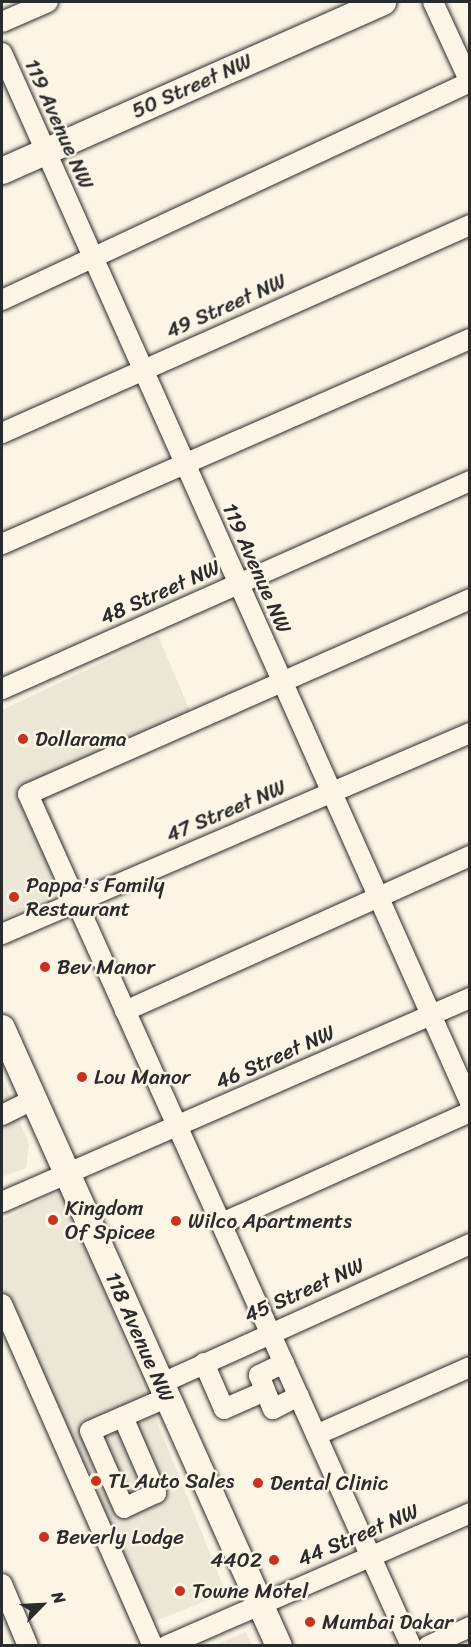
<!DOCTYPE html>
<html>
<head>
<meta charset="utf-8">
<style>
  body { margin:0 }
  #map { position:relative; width:471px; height:1647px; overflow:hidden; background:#fcf5e5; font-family:Sriracha,sans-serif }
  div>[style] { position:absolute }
  .built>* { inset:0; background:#ece6d7 }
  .roads { filter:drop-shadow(0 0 2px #2b2b2b) drop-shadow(0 0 2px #2b2b2b) }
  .minor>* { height:20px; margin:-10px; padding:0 10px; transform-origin:10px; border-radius:10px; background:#fcf5e5 }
  .major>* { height:26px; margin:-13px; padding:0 13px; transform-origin:13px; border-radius:13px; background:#fcf5e5 }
  .dots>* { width:16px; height:16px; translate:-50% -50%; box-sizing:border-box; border:3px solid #fcf5e5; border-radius:50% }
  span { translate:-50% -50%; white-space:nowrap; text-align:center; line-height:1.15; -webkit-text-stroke:5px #fcf5e5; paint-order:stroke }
  .street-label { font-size:21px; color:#2b2b2b }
  .poi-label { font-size:21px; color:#2b2b2b }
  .left { translate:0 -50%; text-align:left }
  .right { translate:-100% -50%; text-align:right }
  .frame { position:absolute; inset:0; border:3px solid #2b2b2b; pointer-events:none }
  .north { position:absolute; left:12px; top:1575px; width:60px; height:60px; -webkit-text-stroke:4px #fcf5e5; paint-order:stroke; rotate:66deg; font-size:16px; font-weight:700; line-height:24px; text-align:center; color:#2b2b2b }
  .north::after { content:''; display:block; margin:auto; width:21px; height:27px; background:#2b2b2b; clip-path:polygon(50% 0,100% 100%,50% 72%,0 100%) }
</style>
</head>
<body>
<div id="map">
  <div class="built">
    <i style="clip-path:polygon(158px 636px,197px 727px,47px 800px,78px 884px,2px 919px,2px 710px)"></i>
    <i style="clip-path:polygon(2px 1078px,29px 1144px,26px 1168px,2px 1177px)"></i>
    <i style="clip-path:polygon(64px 1190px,226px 1593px,148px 1624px,2px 1292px,2px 1220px)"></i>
    <i style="clip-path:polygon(246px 1632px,252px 1645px,215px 1645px)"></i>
  </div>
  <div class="roads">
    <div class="minor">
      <i style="left:433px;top:2px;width:88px;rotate:65.2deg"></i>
      <i style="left:2px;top:22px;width:50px;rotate:-23.5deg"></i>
      <i style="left:2px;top:53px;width:1149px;rotate:65.96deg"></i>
      <i style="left:2px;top:300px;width:516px;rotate:-24.98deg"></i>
      <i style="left:2px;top:433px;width:512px;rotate:-23.96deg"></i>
      <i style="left:2px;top:544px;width:511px;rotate:-23.66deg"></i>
      <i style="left:2px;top:689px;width:512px;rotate:-23.96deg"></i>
      <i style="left:2px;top:934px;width:509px;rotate:-23.24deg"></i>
      <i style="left:125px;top:1011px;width:378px;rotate:-24.2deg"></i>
      <i style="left:2px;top:1115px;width:34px;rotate:-26deg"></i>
      <i style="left:2px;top:1202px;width:511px;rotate:-23.55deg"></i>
      <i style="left:222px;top:1223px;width:272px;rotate:-24.1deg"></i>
      <i style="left:2px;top:1304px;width:374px;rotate:66.2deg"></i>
      <i style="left:204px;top:1363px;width:50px;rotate:66.5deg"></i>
      <i style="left:224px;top:1409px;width:45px;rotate:-23.7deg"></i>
      <i style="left:284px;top:1363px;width:28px;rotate:154deg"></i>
      <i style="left:259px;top:1375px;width:37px;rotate:68deg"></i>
      <i style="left:273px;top:1409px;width:29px;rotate:-27deg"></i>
      <i style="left:160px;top:1384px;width:340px;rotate:-24.3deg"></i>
      <i style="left:123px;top:1417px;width:83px;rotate:66.5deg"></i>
      <i style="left:156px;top:1493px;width:35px;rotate:155deg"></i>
      <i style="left:124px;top:1508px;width:84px;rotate:-113.8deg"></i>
      <i style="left:90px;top:1431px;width:83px;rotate:-23.5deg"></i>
      <i style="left:316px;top:1435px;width:168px;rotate:-23.8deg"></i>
      <i style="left:2px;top:1584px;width:67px;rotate:67.2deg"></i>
      <i style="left:166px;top:1646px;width:332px;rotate:-23.6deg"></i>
      <i style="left:411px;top:1646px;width:934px;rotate:-114.21deg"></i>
      <i style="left:28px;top:794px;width:483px;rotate:-23.8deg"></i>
      <i style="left:428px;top:1646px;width:46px;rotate:-24.3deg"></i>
    </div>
    <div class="major">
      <i style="left:2px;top:171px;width:417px;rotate:-23.9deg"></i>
      <i style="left:2px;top:1028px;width:677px;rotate:65.86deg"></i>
    </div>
  </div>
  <div class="dots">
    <i style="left:23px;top:739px;background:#c8321e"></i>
    <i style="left:14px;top:897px;background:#c8321e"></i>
    <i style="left:45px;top:967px;background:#c8321e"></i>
    <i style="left:82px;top:1077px;background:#c8321e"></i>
    <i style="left:53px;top:1220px;background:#c8321e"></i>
    <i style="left:176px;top:1221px;background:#c8321e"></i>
    <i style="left:96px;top:1481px;background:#c8321e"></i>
    <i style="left:258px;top:1483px;background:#c8321e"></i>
    <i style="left:44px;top:1537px;background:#c8321e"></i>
    <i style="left:274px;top:1560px;background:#c8321e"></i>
    <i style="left:180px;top:1591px;background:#c8321e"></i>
    <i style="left:310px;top:1622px;background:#c8321e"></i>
  </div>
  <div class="street-label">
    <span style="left:192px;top:86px;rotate:-24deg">50 Street NW</span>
    <span style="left:59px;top:124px;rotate:66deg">119 Avenue NW</span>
    <span style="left:226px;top:306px;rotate:-24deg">49 Street NW</span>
    <span style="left:257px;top:568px;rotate:66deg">119 Avenue NW</span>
    <span style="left:160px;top:592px;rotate:-24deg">48 Street NW</span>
    <span style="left:226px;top:811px;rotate:-23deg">47 Street NW</span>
    <span style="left:275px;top:1057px;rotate:-24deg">46 Street NW</span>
    <span style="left:304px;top:1290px;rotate:-24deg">45 Street NW</span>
    <span style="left:140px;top:1337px;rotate:66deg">118 Avenue NW</span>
    <span style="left:358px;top:1535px;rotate:-23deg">44 Street NW</span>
  </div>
  <div class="poi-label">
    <span class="left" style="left:35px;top:739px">Dollarama</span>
    <span class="left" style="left:26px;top:897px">Pappa's Family<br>Restaurant</span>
    <span class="left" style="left:57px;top:967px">Bev Manor</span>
    <span class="left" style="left:94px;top:1077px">Lou Manor</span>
    <span class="left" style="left:65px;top:1220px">Kingdom<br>Of Spicee</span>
    <span class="left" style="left:188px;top:1221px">Wilco Apartments</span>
    <span class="left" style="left:108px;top:1481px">TL Auto Sales</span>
    <span class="left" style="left:270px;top:1483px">Dental Clinic</span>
    <span class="left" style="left:56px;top:1537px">Beverly Lodge</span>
    <span class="right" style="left:262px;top:1560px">4402</span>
    <span class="left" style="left:192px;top:1591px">Towne Motel</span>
    <span class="left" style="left:322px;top:1622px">Mumbai Dakar</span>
  </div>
  <div class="frame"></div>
  <div class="north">N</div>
</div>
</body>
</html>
